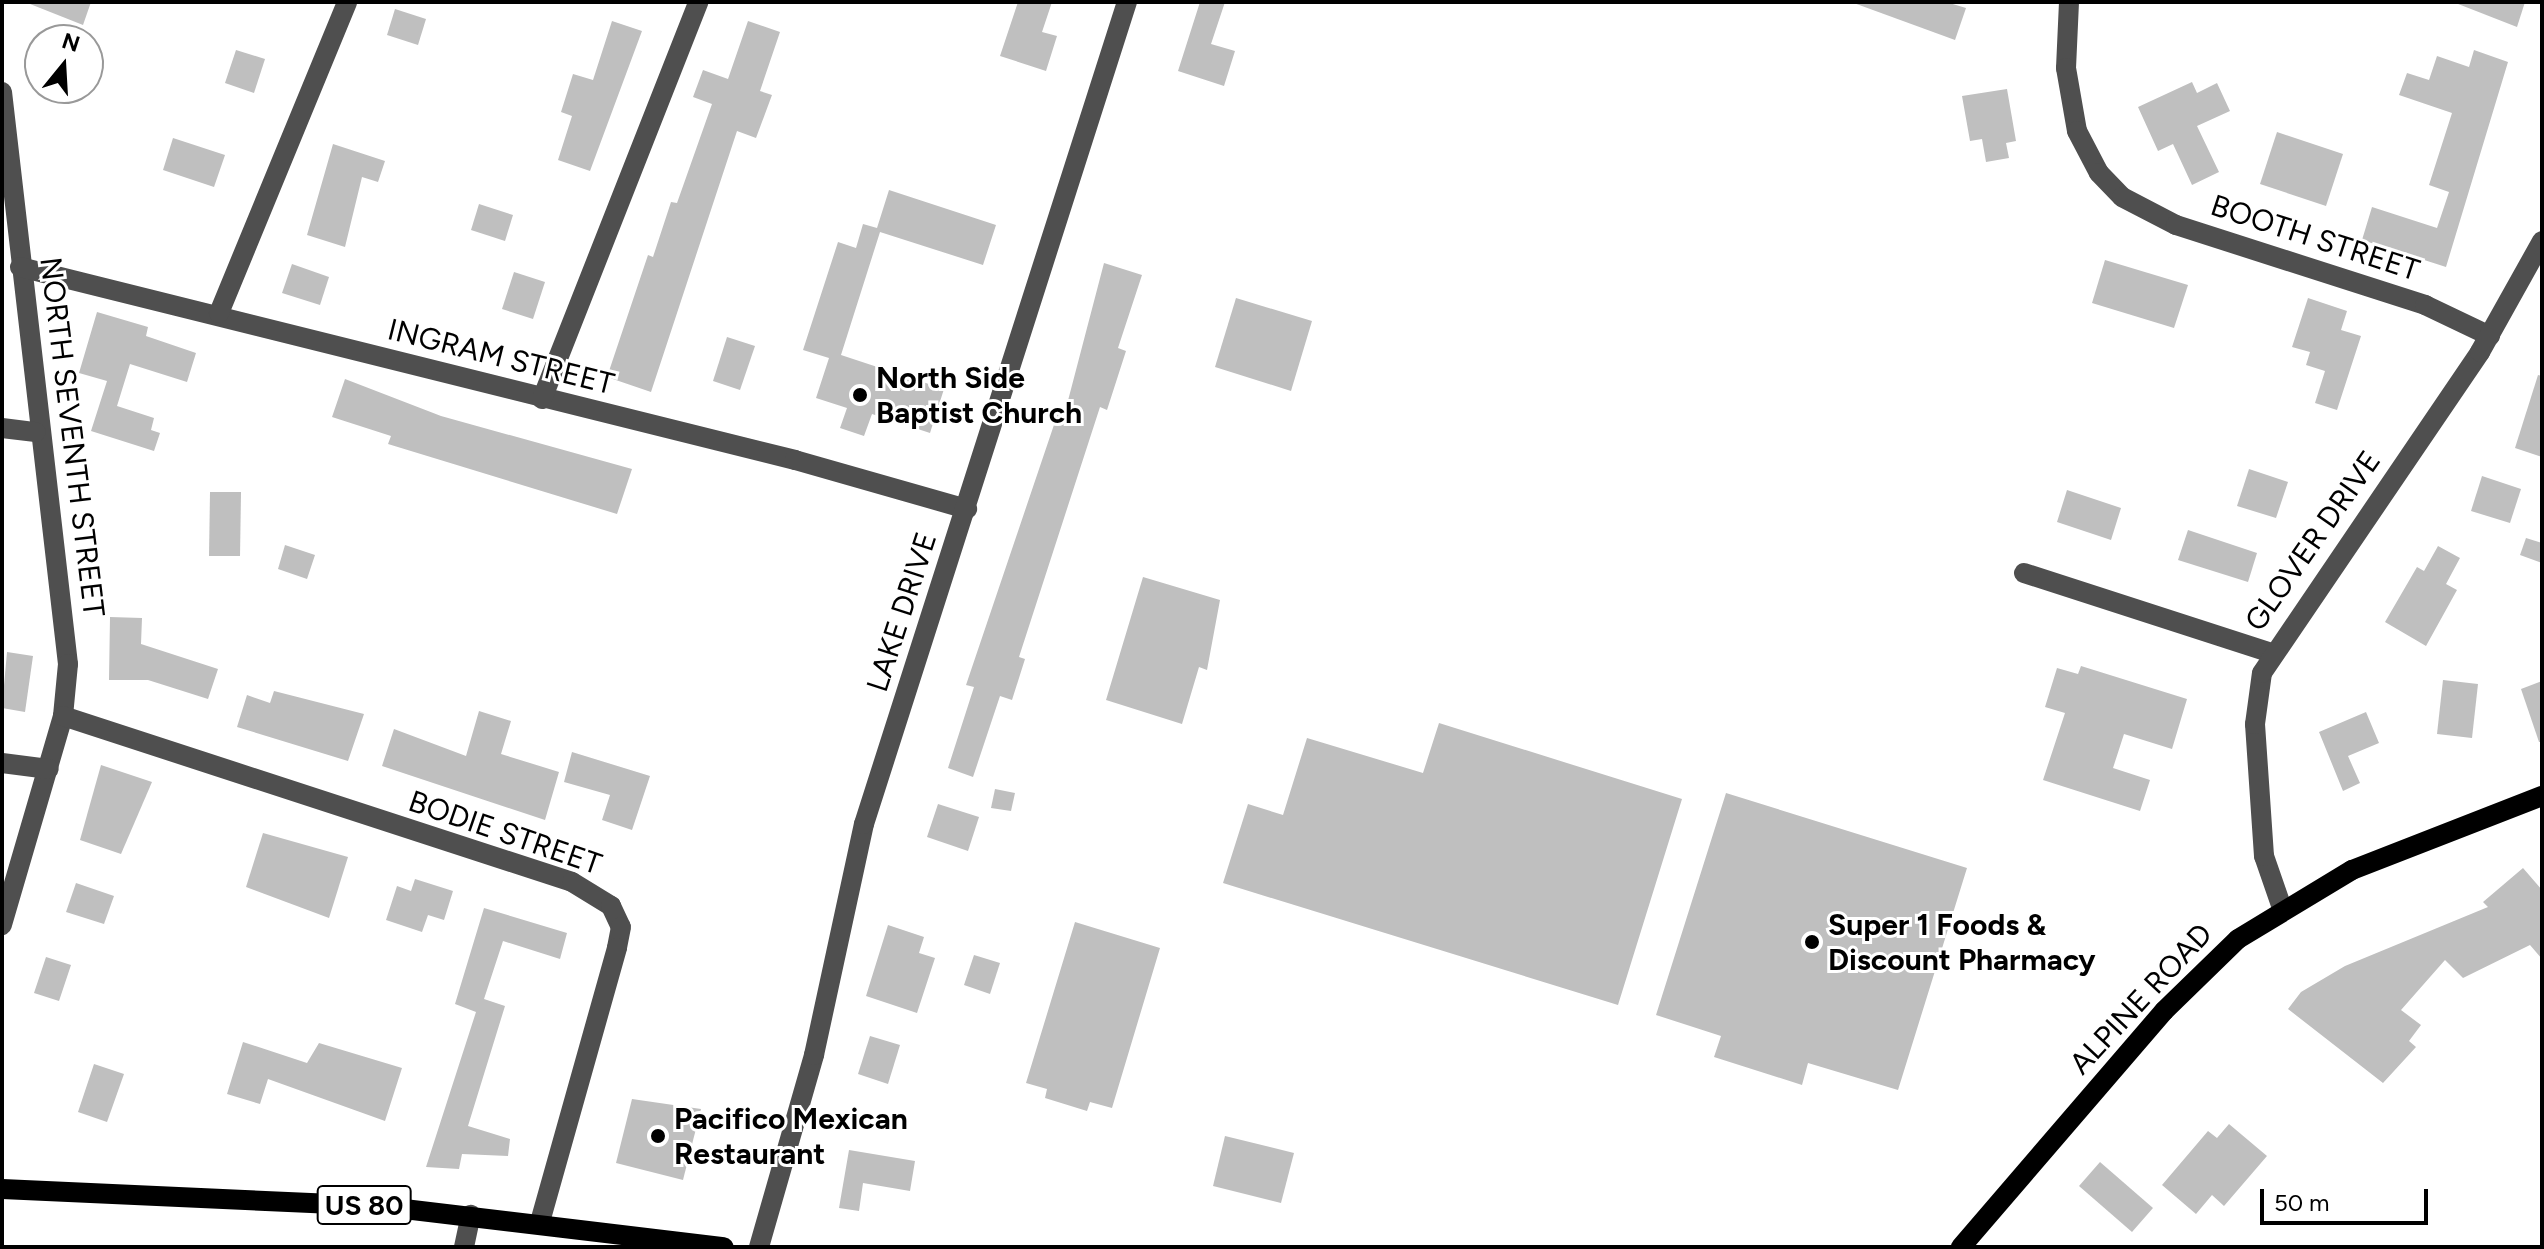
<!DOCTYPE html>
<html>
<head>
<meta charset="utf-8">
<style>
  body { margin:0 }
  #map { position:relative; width:2544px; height:1249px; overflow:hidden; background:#fff; font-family:Figtree,sans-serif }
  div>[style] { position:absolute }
  .building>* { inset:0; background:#bfbfbf }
  .minor>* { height:20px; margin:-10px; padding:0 10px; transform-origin:10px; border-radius:10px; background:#4f4f4f }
  .major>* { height:20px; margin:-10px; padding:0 10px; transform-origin:10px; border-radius:10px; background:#000 }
  .dots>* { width:22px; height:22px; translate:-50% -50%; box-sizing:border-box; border:4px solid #fff; border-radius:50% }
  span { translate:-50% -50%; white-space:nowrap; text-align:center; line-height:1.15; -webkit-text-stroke:6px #fff; paint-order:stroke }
  .shield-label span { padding:2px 6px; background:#fff; border:2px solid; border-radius:6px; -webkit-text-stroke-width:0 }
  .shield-label { font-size:28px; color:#000; font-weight:700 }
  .street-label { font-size:30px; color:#000 }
  .poi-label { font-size:30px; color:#000; font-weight:700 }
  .left { translate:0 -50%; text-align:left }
  .frame { position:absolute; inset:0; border:4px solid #000; pointer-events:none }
  .north { position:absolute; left:24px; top:24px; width:80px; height:80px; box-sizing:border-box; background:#fff; border:2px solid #999; border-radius:50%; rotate:18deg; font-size:22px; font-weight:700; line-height:32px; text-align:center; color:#000 }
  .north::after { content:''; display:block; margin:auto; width:28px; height:36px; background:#000; clip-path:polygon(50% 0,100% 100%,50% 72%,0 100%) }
  .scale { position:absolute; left:2260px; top:1189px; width:168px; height:36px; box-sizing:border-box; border:4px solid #000; border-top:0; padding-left:10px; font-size:24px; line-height:28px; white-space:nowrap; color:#000; -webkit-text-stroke:6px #fff; paint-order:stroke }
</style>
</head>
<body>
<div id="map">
  <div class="building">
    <i style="clip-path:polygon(25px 2px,91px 2px,83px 25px)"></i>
    <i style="clip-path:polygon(1018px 2px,1052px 2px,1042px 32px,1057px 36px,1046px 71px,1000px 56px)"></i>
    <i style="clip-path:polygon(1200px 2px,1225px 2px,1211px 44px,1235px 51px,1224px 86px,1178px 71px)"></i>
    <i style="clip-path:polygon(1851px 2px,1946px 2px,1966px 8px,1955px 40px)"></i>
    <i style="clip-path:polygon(2453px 2px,2525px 2px,2517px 27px)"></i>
    <i style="clip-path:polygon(395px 9px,426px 19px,418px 45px,387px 35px)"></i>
    <i style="clip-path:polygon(612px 21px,642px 31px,590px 171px,558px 160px,572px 116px,561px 112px,573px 74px,593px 80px)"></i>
    <i style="clip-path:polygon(748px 21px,780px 32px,760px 91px,772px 95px,756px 138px,737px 131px,651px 392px,607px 377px,648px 255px,653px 257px,671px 202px,677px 203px,712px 104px,693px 97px,703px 70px,728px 79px)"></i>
    <i style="clip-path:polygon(236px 50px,265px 59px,254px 93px,225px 83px)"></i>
    <i style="clip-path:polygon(2474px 50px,2508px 62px,2446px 267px,2362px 240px,2372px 207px,2437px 228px,2449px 192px,2429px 185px,2452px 113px,2399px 95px,2407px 73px,2429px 80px,2437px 56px,2469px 67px)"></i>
    <i style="clip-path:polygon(2192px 82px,2197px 93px,2217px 83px,2230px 111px,2197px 126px,2219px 172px,2192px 185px,2173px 144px,2158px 151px,2138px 107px)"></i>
    <i style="clip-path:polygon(2007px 89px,2016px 141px,2006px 143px,2009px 158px,1986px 162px,1982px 139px,1970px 141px,1962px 96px)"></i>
    <i style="clip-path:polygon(2277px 132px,2343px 154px,2326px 206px,2260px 184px)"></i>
    <i style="clip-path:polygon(173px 138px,225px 155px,214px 187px,163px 170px)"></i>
    <i style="clip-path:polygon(333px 144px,385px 161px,378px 182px,362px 177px,345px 247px,307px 235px)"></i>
    <i style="clip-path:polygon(889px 190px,996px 225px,983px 265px,880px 232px,841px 355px,944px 389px,930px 433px,872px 414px,864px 436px,840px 428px,847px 408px,816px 398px,829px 358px,803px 350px,838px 242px,856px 248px,863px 224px,877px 228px)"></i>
    <i style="clip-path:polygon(479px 204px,513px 215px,505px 241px,471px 230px)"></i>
    <i style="clip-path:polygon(2105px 260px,2188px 285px,2174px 328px,2092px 303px)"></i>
    <i style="clip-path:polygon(1104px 263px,1142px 275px,1118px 348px,1126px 351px,1107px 410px,1100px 407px,1019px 657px,1025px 659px,1012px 700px,1000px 696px,973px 777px,948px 768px,974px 687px,966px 685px,1059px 410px,1065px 412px)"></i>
    <i style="clip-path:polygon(292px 264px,329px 277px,320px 305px,282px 293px)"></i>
    <i style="clip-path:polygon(514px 272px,545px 282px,533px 319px,502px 309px)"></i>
    <i style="clip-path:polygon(1236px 298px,1312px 321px,1291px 391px,1215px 367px)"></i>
    <i style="clip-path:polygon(2308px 298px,2347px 311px,2341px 330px,2361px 336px,2337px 410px,2315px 403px,2325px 371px,2306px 365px,2310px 352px,2292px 347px)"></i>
    <i style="clip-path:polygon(97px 312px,148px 327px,146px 336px,196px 353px,187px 382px,130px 364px,117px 406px,154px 418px,151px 430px,160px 433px,154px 451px,91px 431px,107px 381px,79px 373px)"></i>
    <i style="clip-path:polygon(727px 337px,755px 346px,740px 390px,713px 381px)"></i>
    <i style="clip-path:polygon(2538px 375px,2542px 376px,2542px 457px,2515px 448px)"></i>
    <i style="clip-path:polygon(345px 379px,441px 416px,632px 469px,617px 514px,388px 444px,391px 436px,332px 417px)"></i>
    <i style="clip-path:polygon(2249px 469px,2288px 482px,2276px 518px,2237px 506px)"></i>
    <i style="clip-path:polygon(2482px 476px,2521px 489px,2510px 523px,2471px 511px)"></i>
    <i style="clip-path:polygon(2067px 490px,2121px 508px,2111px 540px,2057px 522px)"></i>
    <i style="clip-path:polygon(210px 492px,241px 492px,240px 556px,209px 556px)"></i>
    <i style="clip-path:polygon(2188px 530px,2257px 553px,2248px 582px,2178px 560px)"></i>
    <i style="clip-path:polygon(2526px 538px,2542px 543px,2542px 563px,2520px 555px)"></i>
    <i style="clip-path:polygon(285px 545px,315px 555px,307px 579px,278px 569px)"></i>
    <i style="clip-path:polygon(2438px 546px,2460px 558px,2446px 584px,2457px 590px,2426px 646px,2385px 622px,2417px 567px,2424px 571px)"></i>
    <i style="clip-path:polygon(1143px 577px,1220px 600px,1207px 670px,1199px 667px,1182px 724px,1106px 700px)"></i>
    <i style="clip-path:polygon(110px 617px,142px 618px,141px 644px,218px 669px,208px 699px,148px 680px,109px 680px)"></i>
    <i style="clip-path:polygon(7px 652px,33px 656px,25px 712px,2px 708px)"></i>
    <i style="clip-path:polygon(2081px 666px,2187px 699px,2172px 749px,2124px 734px,2113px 768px,2150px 780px,2140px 811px,2043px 780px,2065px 713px,2045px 707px,2057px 668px,2078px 674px)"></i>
    <i style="clip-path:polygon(2443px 680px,2478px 684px,2472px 738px,2437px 734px)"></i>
    <i style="clip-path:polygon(2542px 681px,2542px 742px,2539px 742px,2521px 689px)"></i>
    <i style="clip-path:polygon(274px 691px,364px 714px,348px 761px,237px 727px,247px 695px,270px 703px)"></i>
    <i style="clip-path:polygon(479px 711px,511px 721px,501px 754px,559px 772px,545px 820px,382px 766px,394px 729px,466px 756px)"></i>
    <i style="clip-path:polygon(2366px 712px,2379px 743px,2348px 756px,2360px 783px,2343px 791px,2319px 732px)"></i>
    <i style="clip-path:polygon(1439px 723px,1682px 799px,1618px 1005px,1223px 883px,1248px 804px,1283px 815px,1307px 738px,1423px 773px)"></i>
    <i style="clip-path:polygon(572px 752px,650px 776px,632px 830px,602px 820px,610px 795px,564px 782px)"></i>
    <i style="clip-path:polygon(101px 765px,152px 782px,121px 854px,80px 840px)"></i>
    <i style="clip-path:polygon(995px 789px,1015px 793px,1011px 811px,991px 808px)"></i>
    <i style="clip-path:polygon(1726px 793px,1967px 868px,1898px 1090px,1808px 1063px,1802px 1085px,1714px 1057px,1721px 1036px,1656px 1015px)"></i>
    <i style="clip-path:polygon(938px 804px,979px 817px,968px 851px,927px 837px)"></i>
    <i style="clip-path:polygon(263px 833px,348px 857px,329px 918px,246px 887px)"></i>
    <i style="clip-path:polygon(2523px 868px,2542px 890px,2542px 959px,2530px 945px,2463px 978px,2445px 960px,2401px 1010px,2421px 1025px,2409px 1041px,2416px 1047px,2383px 1083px,2288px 1009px,2301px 992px,2345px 966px,2488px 907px,2483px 902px)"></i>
    <i style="clip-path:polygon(415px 879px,453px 891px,444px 920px,428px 915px,422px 932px,386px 920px,397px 886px,411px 891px)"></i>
    <i style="clip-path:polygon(76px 883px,114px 896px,104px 924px,66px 912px)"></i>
    <i style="clip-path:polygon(484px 908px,567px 933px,560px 959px,503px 941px,484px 999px,505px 1006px,468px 1126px,510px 1139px,508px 1156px,462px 1154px,459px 1169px,426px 1167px,476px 1012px,455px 1004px)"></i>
    <i style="clip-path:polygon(1075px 922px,1160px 948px,1112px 1108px,1090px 1102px,1087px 1111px,1045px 1098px,1047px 1089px,1026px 1083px)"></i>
    <i style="clip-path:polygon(888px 925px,924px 937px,919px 953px,935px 958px,917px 1013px,866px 996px)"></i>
    <i style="clip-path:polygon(974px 955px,1000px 963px,990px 994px,964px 985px)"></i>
    <i style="clip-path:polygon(46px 957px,71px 965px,59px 1001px,34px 993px)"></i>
    <i style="clip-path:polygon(870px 1036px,900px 1045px,888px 1084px,858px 1074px)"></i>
    <i style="clip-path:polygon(243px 1042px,307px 1063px,319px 1043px,402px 1068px,385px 1121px,268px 1079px,260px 1104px,227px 1094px)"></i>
    <i style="clip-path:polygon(94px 1064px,124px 1074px,107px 1122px,78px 1112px)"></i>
    <i style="clip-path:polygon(632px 1099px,701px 1109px,683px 1180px,616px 1163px)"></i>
    <i style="clip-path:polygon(2229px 1124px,2267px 1156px,2224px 1206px,2212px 1195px,2196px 1214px,2162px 1185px,2208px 1131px,2217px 1138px)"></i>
    <i style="clip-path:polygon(1225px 1136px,1294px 1153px,1281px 1203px,1213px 1186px)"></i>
    <i style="clip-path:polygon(849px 1150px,915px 1161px,910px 1191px,863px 1183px,859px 1211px,839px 1208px)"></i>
    <i style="clip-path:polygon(2100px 1162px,2153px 1208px,2132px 1232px,2079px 1186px)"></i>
  </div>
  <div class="minor">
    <i style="left:2069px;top:2px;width:66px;rotate:92.6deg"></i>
    <i style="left:2066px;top:68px;width:64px;rotate:80.1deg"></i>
    <i style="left:2077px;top:131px;width:47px;rotate:62.4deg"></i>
    <i style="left:2099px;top:173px;width:33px;rotate:46deg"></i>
    <i style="left:2122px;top:197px;width:61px;rotate:27.4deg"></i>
    <i style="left:2176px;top:225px;width:262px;rotate:17.8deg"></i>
    <i style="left:2425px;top:305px;width:72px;rotate:25.5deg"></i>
    <i style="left:2px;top:92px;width:576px;rotate:83.42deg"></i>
    <i style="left:68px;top:664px;width:52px;rotate:95.5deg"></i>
    <i style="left:63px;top:716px;width:218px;rotate:106.3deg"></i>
    <i style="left:20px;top:267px;width:799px;rotate:13.98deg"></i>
    <i style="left:795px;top:460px;width:179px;rotate:15.9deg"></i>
    <i style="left:219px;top:313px;width:336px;rotate:-67.6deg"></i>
    <i style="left:542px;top:399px;width:427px;rotate:-68.5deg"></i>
    <i style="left:2px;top:428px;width:34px;rotate:7deg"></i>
    <i style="left:2024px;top:573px;width:261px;rotate:17.9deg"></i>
    <i style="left:63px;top:716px;width:535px;rotate:18.06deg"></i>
    <i style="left:572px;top:882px;width:46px;rotate:31.6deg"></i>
    <i style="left:611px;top:906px;width:23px;rotate:65deg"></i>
    <i style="left:621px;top:927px;width:21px;rotate:101deg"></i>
    <i style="left:617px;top:948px;width:285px;rotate:105.7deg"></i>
    <i style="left:2px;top:763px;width:47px;rotate:7.3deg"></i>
    <i style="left:2282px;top:908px;width:55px;rotate:-109.1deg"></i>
    <i style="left:2264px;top:856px;width:132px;rotate:-93.9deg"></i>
    <i style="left:2255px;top:724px;width:51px;rotate:-82.2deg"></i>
    <i style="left:2262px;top:673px;width:388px;rotate:-55.8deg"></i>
    <i style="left:2480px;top:352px;width:127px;rotate:-60.8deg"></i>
    <i style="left:464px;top:1247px;width:33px;rotate:-78deg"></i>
    <i style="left:759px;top:1247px;width:200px;rotate:-74deg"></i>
    <i style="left:814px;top:1055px;width:236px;rotate:-77.8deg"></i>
    <i style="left:864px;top:824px;width:863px;rotate:-72.26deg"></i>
  </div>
  <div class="major">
    <i style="left:2px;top:1189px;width:377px;rotate:2.6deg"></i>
    <i style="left:379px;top:1206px;width:347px;rotate:6.8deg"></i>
    <i style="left:1961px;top:1247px;width:311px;rotate:-49.3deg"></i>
    <i style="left:2164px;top:1011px;width:103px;rotate:-44.2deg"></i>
    <i style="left:2238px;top:939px;width:133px;rotate:-31.2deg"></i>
    <i style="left:2352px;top:870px;width:204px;rotate:-21.3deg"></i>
  </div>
  <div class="dots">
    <i style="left:860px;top:395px;background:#000"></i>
    <i style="left:1812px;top:942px;background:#000"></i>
    <i style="left:658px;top:1136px;background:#000"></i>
  </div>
  <div class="shield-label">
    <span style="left:364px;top:1205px">US 80</span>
  </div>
  <div class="street-label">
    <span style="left:2315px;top:238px;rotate:18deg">BOOTH STREET</span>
    <span style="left:501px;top:357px;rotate:14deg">INGRAM STREET</span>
    <span style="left:72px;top:437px;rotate:83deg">NORTH SEVENTH STREET</span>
    <span style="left:2313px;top:541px;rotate:-55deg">GLOVER DRIVE</span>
    <span style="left:902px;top:612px;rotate:-72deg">LAKE DRIVE</span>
    <span style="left:505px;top:833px;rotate:19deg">BODIE STREET</span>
    <span style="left:2141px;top:999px;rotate:-47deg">ALPINE ROAD</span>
  </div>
  <div class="poi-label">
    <span class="left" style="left:876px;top:395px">North Side<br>Baptist Church</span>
    <span class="left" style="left:1828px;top:942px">Super 1 Foods &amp;<br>Discount Pharmacy</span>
    <span class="left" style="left:674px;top:1136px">Pacifico Mexican<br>Restaurant</span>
  </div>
  <div class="frame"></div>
  <div class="north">N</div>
  <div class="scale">50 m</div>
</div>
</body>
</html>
